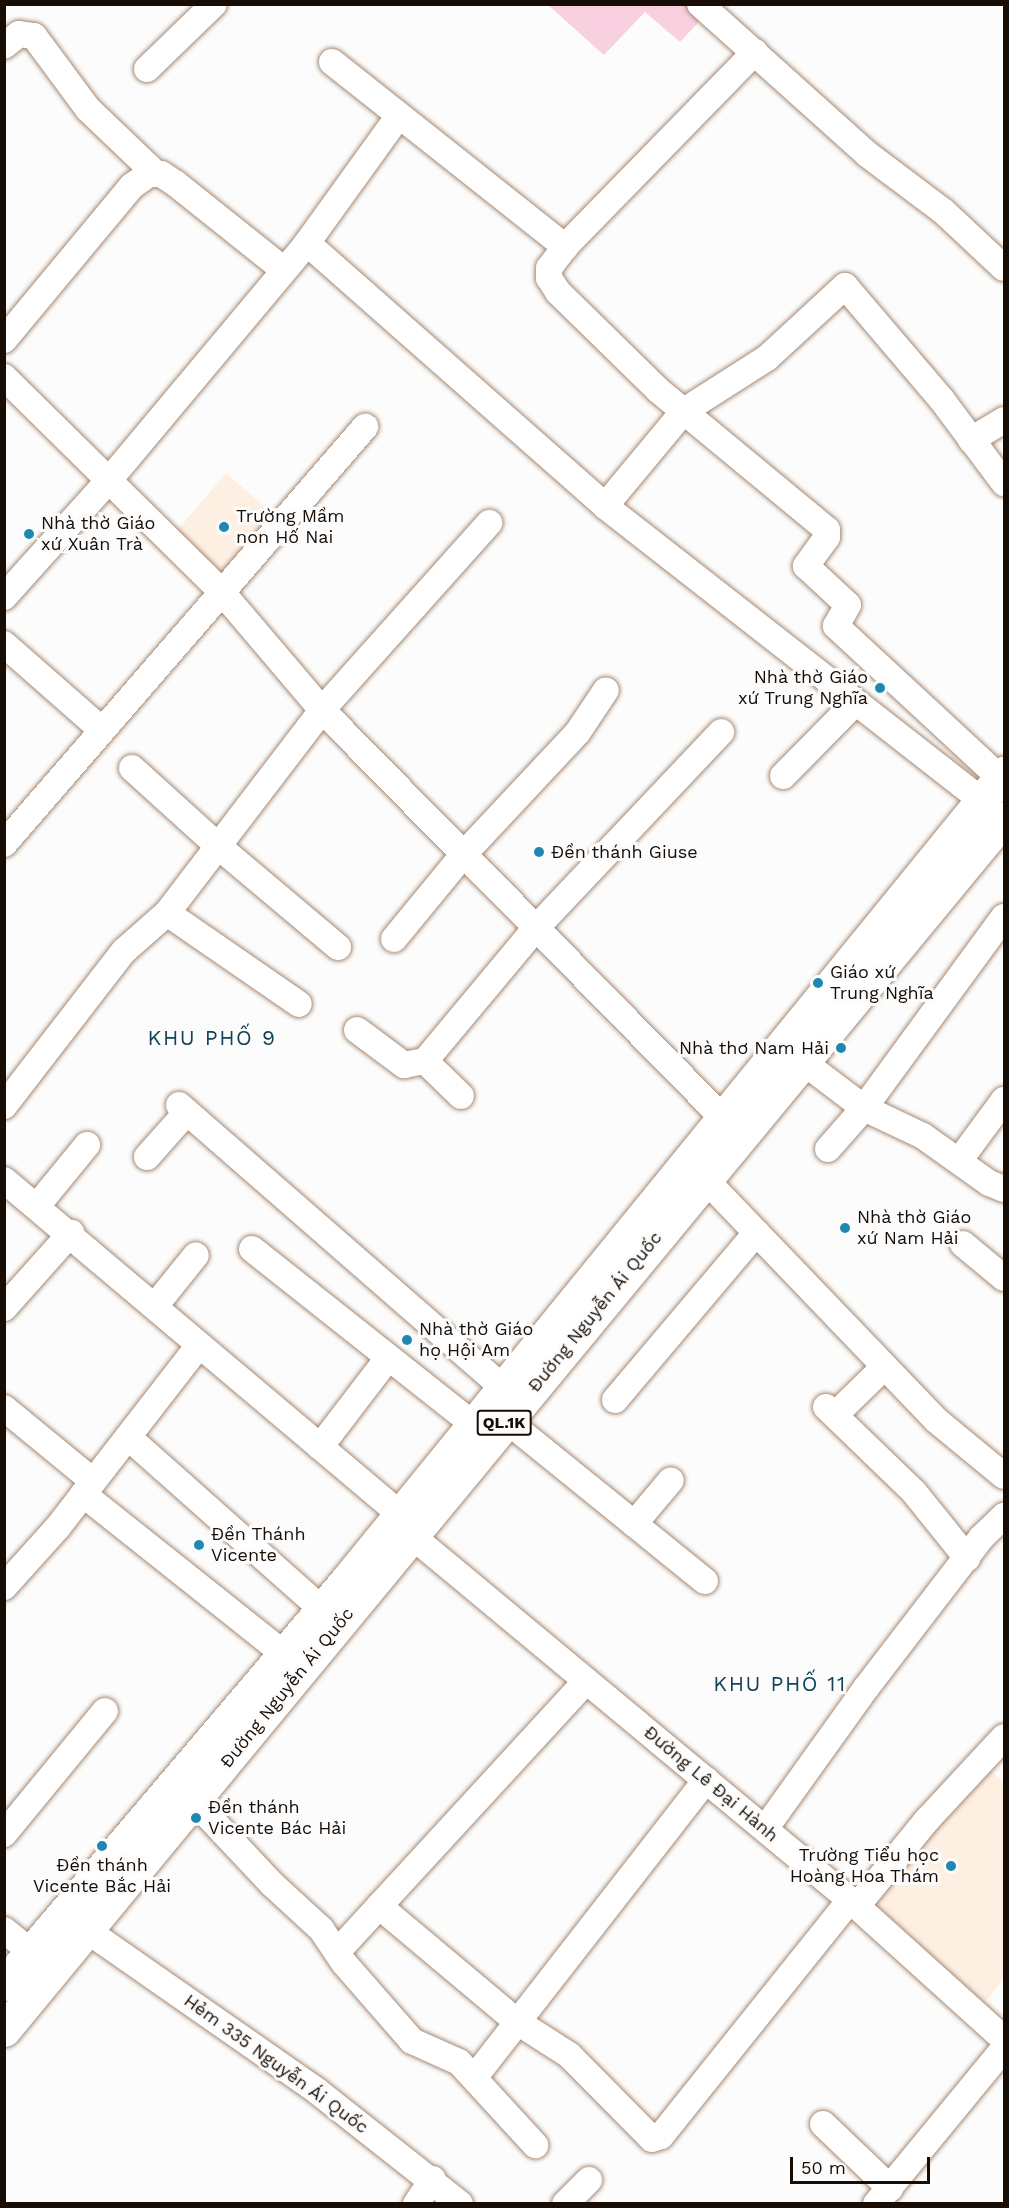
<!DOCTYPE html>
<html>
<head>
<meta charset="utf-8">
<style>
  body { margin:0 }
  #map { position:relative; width:1009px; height:2208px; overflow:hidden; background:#fcfcfc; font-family:"Work Sans",sans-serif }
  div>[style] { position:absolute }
  .built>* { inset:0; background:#feefe3 }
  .green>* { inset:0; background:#f8d0df }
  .roads { filter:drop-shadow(0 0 2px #a68972) drop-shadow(0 0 2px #a68972) }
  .minor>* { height:26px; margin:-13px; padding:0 13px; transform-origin:13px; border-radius:13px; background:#fff }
  .major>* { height:33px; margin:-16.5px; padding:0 16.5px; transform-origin:16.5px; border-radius:16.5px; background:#fff }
  .dots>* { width:16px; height:16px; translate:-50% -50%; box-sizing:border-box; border:3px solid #fcfcfc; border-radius:50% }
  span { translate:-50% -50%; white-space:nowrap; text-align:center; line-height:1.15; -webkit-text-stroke:6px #fcfcfc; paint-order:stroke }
  .shield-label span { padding:2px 4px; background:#fcfcfc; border:2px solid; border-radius:4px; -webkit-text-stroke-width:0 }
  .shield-label { font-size:16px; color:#170d05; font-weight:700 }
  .poi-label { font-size:18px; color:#170d05 }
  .left { translate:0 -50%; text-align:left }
  .right { translate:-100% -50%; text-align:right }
  .street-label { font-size:18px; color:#170d05 }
  .quarter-label { font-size:21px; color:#134357; letter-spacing:1.5px }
  .frame { position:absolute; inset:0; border:6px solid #170d05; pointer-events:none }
  .scale { position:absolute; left:790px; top:2157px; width:140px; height:27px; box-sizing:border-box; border:3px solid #170d05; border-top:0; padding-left:8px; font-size:18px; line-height:21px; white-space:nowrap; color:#170d05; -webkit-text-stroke:4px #fcfcfc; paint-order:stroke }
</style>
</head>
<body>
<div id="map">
  <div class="built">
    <i style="clip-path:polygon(226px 473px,277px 517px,222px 581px,174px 534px)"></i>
    <i style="clip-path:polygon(986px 1767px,1004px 1783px,1004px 1979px,980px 2008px,866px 1906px)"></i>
  </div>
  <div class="green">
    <i style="clip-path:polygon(548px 5px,692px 5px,705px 15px,680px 42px,645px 12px,604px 55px)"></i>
  </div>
  <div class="roads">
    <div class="minor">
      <i style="left:700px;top:4px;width:224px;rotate:41.9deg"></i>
      <i style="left:867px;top:154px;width:95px;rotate:36.9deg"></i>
      <i style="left:943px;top:211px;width:83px;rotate:43.1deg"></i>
      <i style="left:4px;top:46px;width:19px;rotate:-39deg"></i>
      <i style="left:19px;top:34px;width:15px;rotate:8deg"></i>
      <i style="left:34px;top:36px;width:91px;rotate:53.5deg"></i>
      <i style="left:88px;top:109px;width:93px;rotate:43.7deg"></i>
      <i style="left:755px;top:52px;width:272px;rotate:134.3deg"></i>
      <i style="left:565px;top:247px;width:26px;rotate:127deg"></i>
      <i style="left:549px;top:268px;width:10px;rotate:90deg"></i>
      <i style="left:549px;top:278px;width:17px;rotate:57deg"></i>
      <i style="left:558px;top:292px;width:140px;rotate:44.4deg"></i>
      <i style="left:658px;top:390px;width:219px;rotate:39.6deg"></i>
      <i style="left:827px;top:530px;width:7px;rotate:90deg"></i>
      <i style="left:827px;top:537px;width:36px;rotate:126deg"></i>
      <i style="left:806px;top:566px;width:57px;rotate:42.9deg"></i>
      <i style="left:848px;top:605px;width:24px;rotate:120deg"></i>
      <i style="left:836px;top:626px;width:224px;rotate:42.8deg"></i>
      <i style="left:332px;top:62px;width:298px;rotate:38.4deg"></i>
      <i style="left:147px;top:69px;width:93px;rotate:-44.1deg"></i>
      <i style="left:307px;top:243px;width:397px;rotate:41.4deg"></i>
      <i style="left:605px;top:506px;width:477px;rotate:38deg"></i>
      <i style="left:4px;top:340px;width:200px;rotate:-50.3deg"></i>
      <i style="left:132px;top:186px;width:21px;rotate:-35deg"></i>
      <i style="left:149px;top:174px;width:12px"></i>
      <i style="left:161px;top:174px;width:17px;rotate:33deg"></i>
      <i style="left:175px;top:183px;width:139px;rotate:38.6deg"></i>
      <i style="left:4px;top:377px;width:305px;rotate:44.6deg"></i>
      <i style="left:221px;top:591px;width:156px;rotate:49.7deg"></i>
      <i style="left:322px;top:710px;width:571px;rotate:45.5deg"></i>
      <i style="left:971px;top:440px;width:39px;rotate:-31deg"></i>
      <i style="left:605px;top:506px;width:124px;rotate:-50.3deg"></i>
      <i style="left:684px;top:411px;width:98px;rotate:-32.6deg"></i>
      <i style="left:767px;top:358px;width:106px;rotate:-42.7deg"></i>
      <i style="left:845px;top:286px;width:150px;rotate:49.6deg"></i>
      <i style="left:942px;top:400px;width:104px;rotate:53.2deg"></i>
      <i style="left:4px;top:597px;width:159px;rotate:-48.1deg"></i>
      <i style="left:110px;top:479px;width:307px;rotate:-50.1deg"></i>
      <i style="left:307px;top:243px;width:155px;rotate:-54.2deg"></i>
      <i style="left:4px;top:644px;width:130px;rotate:41.3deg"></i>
      <i style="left:132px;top:768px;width:116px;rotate:42.2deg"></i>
      <i style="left:218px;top:846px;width:157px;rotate:40.1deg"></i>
      <i style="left:783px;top:776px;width:103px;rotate:-45.4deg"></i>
      <i style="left:4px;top:844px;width:552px;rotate:-49.12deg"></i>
      <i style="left:167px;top:913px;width:160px;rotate:34.6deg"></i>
      <i style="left:394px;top:939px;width:109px;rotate:-50.6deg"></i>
      <i style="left:463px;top:855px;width:168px;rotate:-46.9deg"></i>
      <i style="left:578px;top:732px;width:50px;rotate:-56.3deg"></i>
      <i style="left:357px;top:1030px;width:59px;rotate:36.7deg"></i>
      <i style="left:404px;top:1065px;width:21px;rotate:-11deg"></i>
      <i style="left:425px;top:1061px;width:172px;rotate:-50.2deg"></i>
      <i style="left:535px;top:929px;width:271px;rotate:-46.6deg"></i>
      <i style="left:425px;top:1061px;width:50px;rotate:44.2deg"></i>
      <i style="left:802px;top:1061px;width:78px;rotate:37.2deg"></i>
      <i style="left:864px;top:1108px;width:65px;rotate:25.4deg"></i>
      <i style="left:923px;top:1136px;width:81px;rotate:35.5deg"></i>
      <i style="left:989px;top:1183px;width:16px;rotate:22deg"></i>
      <i style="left:179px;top:1105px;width:429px;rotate:41.1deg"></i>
      <i style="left:4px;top:1106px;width:196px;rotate:-52.3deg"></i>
      <i style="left:124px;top:951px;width:57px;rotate:-41.5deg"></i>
      <i style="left:167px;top:913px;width:255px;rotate:-52.6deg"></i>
      <i style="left:322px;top:710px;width:251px;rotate:-48.2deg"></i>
      <i style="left:828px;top:1149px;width:55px;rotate:-48.7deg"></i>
      <i style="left:864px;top:1108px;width:237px;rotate:-53.8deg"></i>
      <i style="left:147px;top:1157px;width:60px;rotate:-48.4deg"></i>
      <i style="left:959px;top:1161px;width:76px;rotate:-53.6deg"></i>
      <i style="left:704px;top:1178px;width:335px;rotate:46.2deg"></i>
      <i style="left:936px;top:1420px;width:88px;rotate:39.5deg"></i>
      <i style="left:4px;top:1180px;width:518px;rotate:40.15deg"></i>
      <i style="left:37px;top:1206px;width:79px;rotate:-50.7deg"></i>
      <i style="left:963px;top:1244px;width:53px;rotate:39.7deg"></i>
      <i style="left:252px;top:1249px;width:282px;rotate:38.4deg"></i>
      <i style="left:155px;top:1306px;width:65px;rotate:-51.2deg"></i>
      <i style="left:4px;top:1308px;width:101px;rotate:-48.2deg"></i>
      <i style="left:615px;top:1400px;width:219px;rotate:-49.8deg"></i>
      <i style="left:826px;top:1407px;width:122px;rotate:44deg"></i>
      <i style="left:914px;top:1492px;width:85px;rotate:51.2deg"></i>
      <i style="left:4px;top:1408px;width:115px;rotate:39.4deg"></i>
      <i style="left:835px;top:1415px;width:69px;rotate:-44.4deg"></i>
      <i style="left:506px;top:1420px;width:256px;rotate:39deg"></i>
      <i style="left:128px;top:1437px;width:259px;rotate:41.6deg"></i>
      <i style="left:320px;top:1447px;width:112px;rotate:-52.6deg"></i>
      <i style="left:83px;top:1494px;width:257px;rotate:38.5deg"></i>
      <i style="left:634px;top:1524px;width:57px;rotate:-49.9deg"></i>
      <i style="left:412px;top:1536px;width:570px;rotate:39.73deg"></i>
      <i style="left:850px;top:1900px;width:207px;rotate:42.1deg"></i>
      <i style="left:4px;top:1587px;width:81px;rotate:-48deg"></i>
      <i style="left:58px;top:1527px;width:230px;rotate:-52.2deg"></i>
      <i style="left:194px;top:1801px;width:114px;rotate:46.8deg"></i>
      <i style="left:272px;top:1884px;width:67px;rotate:42.6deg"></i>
      <i style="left:321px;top:1929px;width:41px;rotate:55.9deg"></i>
      <i style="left:344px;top:1963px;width:103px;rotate:48.9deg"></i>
      <i style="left:412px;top:2041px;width:51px;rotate:24.1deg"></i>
      <i style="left:459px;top:2062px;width:113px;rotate:47.5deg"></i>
      <i style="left:765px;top:1829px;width:173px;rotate:-54.4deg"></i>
      <i style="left:866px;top:1688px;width:189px;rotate:-52.5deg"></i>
      <i style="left:981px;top:1538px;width:32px;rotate:-44deg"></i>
      <i style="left:4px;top:1834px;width:159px;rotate:-50.6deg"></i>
      <i style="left:379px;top:1906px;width:179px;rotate:40deg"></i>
      <i style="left:516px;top:2021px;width:63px;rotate:32.7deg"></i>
      <i style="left:569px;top:2055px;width:118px;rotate:45.3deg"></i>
      <i style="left:652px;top:2139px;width:9px;rotate:-18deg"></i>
      <i style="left:661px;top:2136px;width:302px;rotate:-51.3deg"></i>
      <i style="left:857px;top:1906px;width:111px;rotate:-50.9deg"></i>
      <i style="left:927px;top:1820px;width:113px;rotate:-47.1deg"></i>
      <i style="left:4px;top:1930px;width:35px;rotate:39deg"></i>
      <i style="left:88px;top:1931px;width:279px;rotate:34.9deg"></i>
      <i style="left:317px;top:2091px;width:182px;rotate:38.3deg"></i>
      <i style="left:337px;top:1952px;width:368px;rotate:-47.4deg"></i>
      <i style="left:474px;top:2078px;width:378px;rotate:-52.1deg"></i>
      <i style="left:823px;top:2124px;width:93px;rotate:43.7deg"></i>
      <i style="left:416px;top:2204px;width:30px;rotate:-56deg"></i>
      <i style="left:565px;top:2204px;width:34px;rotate:-45deg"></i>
      <i style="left:876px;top:2204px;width:202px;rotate:-50.6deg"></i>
    </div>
    <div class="major">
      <i style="left:4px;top:1984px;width:530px;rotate:-49.67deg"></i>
      <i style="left:347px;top:1580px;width:1041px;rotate:-50.85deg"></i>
      <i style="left:4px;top:2030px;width:1571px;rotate:-50.47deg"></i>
    </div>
  </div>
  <div class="dots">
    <i style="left:224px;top:527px;background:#1e89b0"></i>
    <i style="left:29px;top:534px;background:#1e89b0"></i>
    <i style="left:880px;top:688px;background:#1e89b0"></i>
    <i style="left:539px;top:852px;background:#1e89b0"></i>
    <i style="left:818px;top:983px;background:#1e89b0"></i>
    <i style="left:841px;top:1048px;background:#1e89b0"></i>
    <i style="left:845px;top:1228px;background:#1e89b0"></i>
    <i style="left:407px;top:1340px;background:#1e89b0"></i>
    <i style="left:199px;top:1545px;background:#1e89b0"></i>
    <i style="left:196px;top:1818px;background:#1e89b0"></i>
    <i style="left:102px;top:1846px;background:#1e89b0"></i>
    <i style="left:951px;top:1866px;background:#1e89b0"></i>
  </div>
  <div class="shield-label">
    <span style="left:504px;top:1423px">QL.1K</span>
  </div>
  <div class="poi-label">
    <span class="left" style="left:236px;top:527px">Trường Mầm<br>non Hố Nai</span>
    <span class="left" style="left:41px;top:534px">Nhà thờ Giáo<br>xứ Xuân Trà</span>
    <span class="right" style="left:868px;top:688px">Nhà thờ Giáo<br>xứ Trung Nghĩa</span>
    <span class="left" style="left:551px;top:852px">Đền thánh Giuse</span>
    <span class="left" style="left:830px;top:983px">Giáo xứ<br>Trung Nghĩa</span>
    <span class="right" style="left:829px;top:1048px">Nhà thơ Nam Hải</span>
    <span class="left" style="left:857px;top:1228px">Nhà thờ Giáo<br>xứ Nam Hải</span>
    <span class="left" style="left:419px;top:1340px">Nhà thờ Giáo<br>họ Hội Am</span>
    <span class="left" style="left:211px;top:1545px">Đền Thánh<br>Vicente</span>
    <span class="left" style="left:208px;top:1818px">Đền thánh<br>Vicente Bác Hải</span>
    <span class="right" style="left:939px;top:1866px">Trường Tiểu học<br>Hoàng Hoa Thám</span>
    <span style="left:102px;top:1876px">Đền thánh<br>Vicente Bắc Hải</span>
  </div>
  <div class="street-label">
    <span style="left:595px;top:1312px;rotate:-51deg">Đường Nguyễn Ái Quốc</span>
    <span style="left:287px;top:1688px;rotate:-51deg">Đường Nguyễn Ái Quốc</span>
    <span style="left:711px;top:1784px;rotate:40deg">Đường Lê Đại Hành</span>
    <span style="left:276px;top:2064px;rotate:36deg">Hẻm 335 Nguyễn Ái Quốc</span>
  </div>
  <div class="quarter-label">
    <span style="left:212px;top:1038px">KHU PHỐ 9</span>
    <span style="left:780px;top:1684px">KHU PHỐ 11</span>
  </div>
  <div class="frame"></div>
  <div class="scale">50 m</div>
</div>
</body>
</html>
